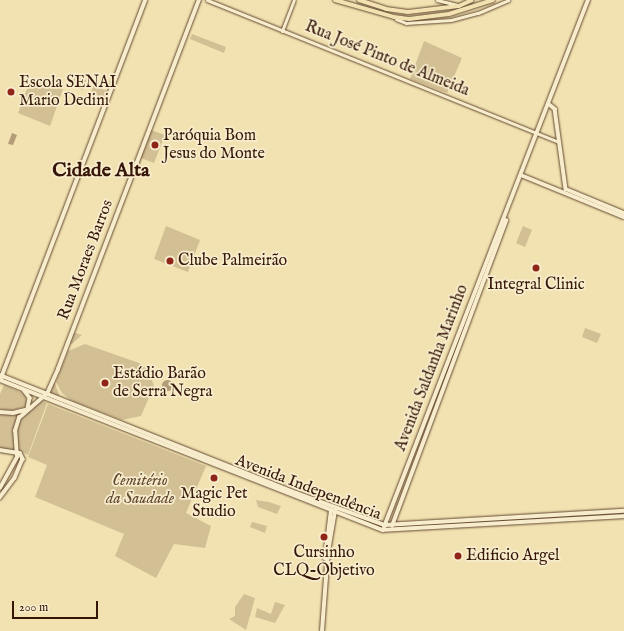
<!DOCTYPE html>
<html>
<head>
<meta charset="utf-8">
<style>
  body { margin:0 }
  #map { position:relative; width:624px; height:631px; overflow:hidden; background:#f2e2b1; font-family:"IM FELL English",serif }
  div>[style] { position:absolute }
  .green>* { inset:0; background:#d2bf94 }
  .water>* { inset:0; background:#b29d78 }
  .round { border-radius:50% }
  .roads { filter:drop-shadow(0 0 1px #644932) drop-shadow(0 0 1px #644932) }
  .tertiary>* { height:3px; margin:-1.5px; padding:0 1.5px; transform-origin:1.5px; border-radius:1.5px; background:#f7eccc }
  .secondary>* { height:3.5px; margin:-1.75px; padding:0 1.75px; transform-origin:1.75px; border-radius:1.75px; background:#f7eccc }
  .primary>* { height:4px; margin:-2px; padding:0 2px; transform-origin:2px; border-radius:2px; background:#f2e2b1 }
  .dots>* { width:11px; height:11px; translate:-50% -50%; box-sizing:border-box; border:2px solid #f7eccc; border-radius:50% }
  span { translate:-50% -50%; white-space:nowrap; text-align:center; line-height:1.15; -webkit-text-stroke:3.5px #f7eccc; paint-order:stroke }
  .street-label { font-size:16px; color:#351608 }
  .poi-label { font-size:16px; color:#351608 }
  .left { translate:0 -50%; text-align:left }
  .park-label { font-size:16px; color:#644932; font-style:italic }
  .district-label { font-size:20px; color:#351608; font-weight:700 }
  .scale { position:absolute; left:12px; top:601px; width:86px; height:18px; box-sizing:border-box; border:2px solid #351608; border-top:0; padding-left:5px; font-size:12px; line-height:14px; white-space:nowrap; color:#351608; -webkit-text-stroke:3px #f7eccc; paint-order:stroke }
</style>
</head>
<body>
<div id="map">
  <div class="green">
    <i style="clip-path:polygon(192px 34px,226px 47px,224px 53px,190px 39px)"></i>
    <i style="clip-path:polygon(424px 41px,462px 58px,447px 93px,410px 79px)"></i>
    <i style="clip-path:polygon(74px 75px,87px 80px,83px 90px,70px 85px)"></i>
    <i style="clip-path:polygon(31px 78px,63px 89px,50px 126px,18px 113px)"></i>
    <i style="clip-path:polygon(93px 86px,108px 91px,105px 98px,91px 93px)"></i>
    <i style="clip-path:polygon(151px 130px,165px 135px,154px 163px,141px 158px)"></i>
    <i style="clip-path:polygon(166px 226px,200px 240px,188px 272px,154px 259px)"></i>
    <i style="clip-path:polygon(523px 226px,532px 230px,525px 247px,516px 243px)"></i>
    <i style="clip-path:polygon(585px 328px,601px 334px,597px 343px,582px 337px)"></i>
    <i style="clip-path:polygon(73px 332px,82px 335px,72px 344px,69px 343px)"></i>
    <i style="clip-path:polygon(85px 344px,139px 363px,148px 370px,154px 386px,141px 416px,122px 420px,72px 401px,62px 393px,56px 382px,68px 351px)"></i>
    <i style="clip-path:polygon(54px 381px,60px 397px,49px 393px)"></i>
    <i style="clip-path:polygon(4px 385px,25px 394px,27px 406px,12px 411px,0 409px,0 394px)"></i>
    <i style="clip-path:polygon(41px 401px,47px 403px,28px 455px,18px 450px,17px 425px,20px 419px)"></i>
    <i style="clip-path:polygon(48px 404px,206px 466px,186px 513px,211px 526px,205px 548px,174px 544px,156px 578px,115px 556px,124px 534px,35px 497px,47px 465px,28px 457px)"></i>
    <i style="clip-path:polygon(0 414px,19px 414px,13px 431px,15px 448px,13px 450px,0 448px)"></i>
    <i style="clip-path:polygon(256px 500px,269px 502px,281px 506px,277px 514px,258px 507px)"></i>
    <i style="clip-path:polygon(252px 522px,267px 526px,265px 533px,250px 527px)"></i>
    <i style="clip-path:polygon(244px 594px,255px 598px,246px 630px,229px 619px,235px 616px,235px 607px)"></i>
    <i style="clip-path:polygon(275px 602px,285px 605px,275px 623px,255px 617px,257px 608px,271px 614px)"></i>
  </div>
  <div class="water">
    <i style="clip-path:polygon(12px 133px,17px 135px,13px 145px,8px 144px)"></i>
    <i class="round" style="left:161.5px;top:379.5px;width:11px;height:11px"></i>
  </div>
  <div class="roads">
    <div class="tertiary">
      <i style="left:207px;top:0;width:379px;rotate:22deg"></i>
      <i style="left:437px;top:0;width:21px;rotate:14deg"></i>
      <i style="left:396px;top:19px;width:11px;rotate:22deg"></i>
      <i style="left:406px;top:23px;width:45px;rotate:-3.8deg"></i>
      <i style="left:451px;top:20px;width:28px;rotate:-15deg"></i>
      <i style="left:478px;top:13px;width:33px;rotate:-23deg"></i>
      <i style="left:282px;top:31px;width:33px;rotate:-69deg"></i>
    </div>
    <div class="secondary">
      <i style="left:549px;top:104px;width:8px;rotate:40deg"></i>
      <i style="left:555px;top:109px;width:81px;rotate:82.2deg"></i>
      <i style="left:566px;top:189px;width:63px;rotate:22.5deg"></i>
      <i style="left:521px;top:175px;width:111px;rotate:22.2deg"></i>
      <i style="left:0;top:375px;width:319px;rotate:21.7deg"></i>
      <i style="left:296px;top:493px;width:95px;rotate:19.8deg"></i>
      <i style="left:385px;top:525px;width:239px;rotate:-3.4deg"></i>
      <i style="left:1px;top:378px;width:404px;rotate:-69.1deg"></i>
      <i style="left:0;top:380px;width:411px;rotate:21.4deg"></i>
      <i style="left:383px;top:530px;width:241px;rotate:-3.3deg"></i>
      <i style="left:24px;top:390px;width:10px;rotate:53deg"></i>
      <i style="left:30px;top:398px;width:10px;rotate:101deg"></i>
      <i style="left:0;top:412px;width:13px;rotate:4deg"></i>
      <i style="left:13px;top:413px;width:12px;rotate:-14deg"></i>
      <i style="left:0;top:450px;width:20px;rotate:9deg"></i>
      <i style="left:20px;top:453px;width:7px;rotate:63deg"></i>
      <i style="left:23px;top:459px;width:21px;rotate:113deg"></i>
      <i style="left:15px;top:478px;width:25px;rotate:127deg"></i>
      <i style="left:0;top:488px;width:35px;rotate:-61deg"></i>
      <i style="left:17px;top:457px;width:26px;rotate:-94deg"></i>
      <i style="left:15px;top:431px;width:14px;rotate:-73deg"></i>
      <i style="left:19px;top:418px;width:37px;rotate:-41deg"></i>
      <i style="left:47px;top:394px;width:27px;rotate:-66deg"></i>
      <i style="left:58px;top:369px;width:395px;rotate:-69.1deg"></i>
      <i style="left:392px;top:526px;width:326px;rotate:-69.5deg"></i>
      <i style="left:384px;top:527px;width:565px;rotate:-68.84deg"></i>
      <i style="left:325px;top:559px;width:49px;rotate:-83deg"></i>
      <i style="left:322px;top:631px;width:79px;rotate:-85.7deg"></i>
      <i style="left:328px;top:552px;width:42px;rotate:-80.3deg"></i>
    </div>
    <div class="primary">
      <i style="left:335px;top:0;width:61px;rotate:16.1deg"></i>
      <i style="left:394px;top:17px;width:15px;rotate:8deg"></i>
      <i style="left:409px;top:19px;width:40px;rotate:-7.1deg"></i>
      <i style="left:449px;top:14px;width:46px;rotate:-17.7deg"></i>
      <i style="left:359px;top:0;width:28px;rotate:18deg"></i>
      <i style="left:386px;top:9px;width:22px;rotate:8deg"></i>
      <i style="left:408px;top:12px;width:51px;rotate:-6.7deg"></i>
      <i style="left:459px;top:6px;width:14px;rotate:-25deg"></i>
    </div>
  </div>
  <div class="dots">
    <i style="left:11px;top:92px;background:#8f2418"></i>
    <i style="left:155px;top:145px;background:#8f2418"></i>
    <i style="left:170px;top:261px;background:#8f2418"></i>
    <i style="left:536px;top:268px;background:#8f2418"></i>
    <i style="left:105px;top:383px;background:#8f2418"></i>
    <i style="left:214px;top:478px;background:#8f2418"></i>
    <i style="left:324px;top:537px;background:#8f2418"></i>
    <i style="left:458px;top:556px;background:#8f2418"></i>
  </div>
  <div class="street-label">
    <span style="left:387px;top:59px;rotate:22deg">Rua José Pinto de Almeida</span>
    <span style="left:86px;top:260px;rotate:-69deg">Rua Moraes Barros</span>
    <span style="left:432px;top:368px;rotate:-69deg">Avenida Saldanha Marinho</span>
    <span style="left:308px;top:488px;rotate:21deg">Avenida Independência</span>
  </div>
  <div class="poi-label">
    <span class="left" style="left:19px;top:92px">Escola SENAI<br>Mario Dedini</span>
    <span class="left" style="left:163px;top:145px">Paróquia Bom<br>Jesus do Monte</span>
    <span class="left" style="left:178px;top:261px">Clube Palmeirão</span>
    <span style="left:536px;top:285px">Integral Clinic</span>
    <span class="left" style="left:113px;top:383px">Estádio Barão<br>de Serra Negra</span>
    <span style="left:214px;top:503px">Magic Pet<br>Studio</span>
    <span style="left:324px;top:562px">Cursinho<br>CLQ-Objetivo</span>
    <span class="left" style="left:466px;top:556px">Edificio Argel</span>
  </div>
  <div class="park-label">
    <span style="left:140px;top:490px">Cemitério<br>da Saudade</span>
  </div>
  <div class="district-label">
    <span style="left:101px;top:170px">Cidade Alta</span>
  </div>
  <div class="scale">200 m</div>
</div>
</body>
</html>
